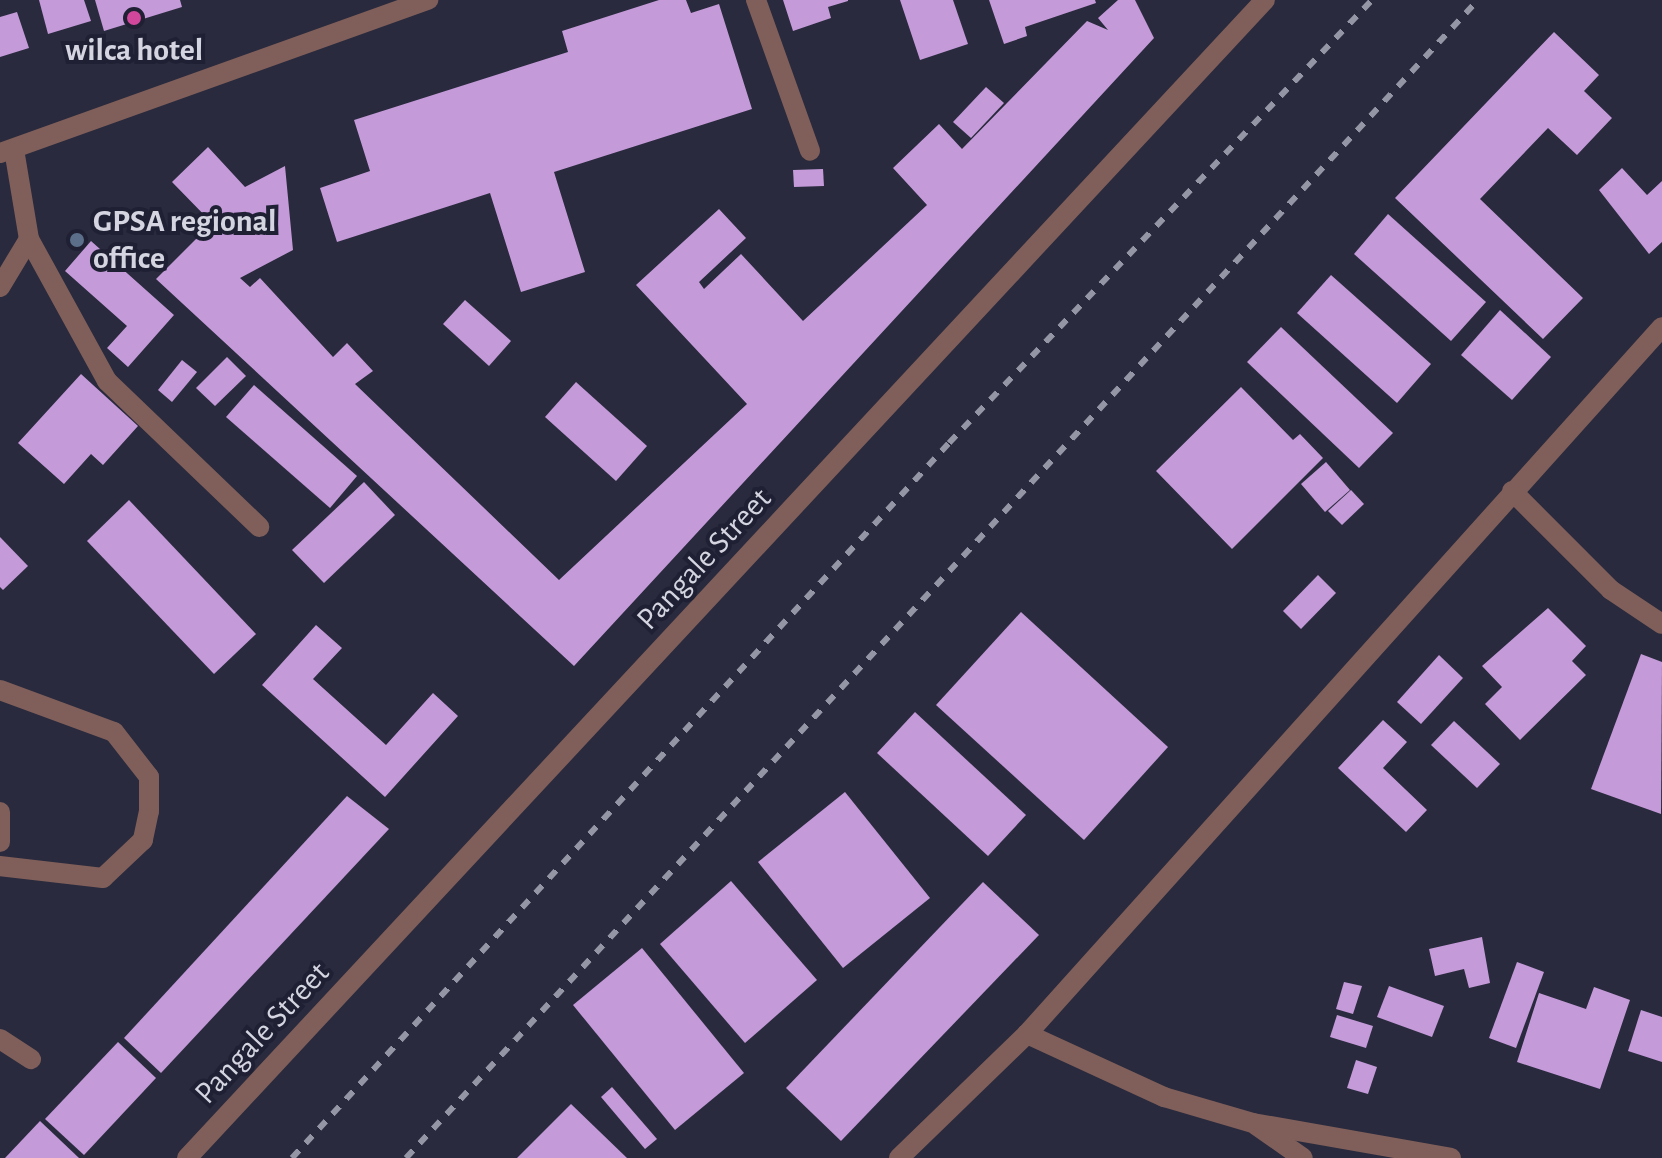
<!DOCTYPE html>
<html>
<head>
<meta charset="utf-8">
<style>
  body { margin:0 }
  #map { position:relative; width:1662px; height:1158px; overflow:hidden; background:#292a3d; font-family:"Alegreya Sans",sans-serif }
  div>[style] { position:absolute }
  .building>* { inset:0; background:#c49ad9 }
  .minor>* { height:20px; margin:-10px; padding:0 10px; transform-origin:10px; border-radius:10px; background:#805f5a }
  .rail>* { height:6px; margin-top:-3px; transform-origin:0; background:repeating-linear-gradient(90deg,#9596a5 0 10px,transparent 0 20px) }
  .dots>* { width:22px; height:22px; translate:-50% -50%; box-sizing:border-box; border:4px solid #1f2033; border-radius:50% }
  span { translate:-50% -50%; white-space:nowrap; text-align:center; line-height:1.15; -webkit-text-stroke:8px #1f2033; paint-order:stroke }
  .poi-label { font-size:32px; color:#d4d5e1; font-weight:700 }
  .left { translate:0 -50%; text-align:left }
  .street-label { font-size:32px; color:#d4d5e1 }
</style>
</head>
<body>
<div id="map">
  <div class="building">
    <i style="clip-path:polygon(39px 0,84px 0,91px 21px,48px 34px)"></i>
    <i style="clip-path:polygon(95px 0,180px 0,182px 7px,104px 31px)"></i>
    <i style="clip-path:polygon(659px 0,686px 0,691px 13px,719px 4px,752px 109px,554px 172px,585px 272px,521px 292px,490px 193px,337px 242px,320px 188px,370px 171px,354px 120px,568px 52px,562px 31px)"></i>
    <i style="clip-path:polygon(783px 0,848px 0,848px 1px,828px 7px,831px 18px,793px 31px)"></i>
    <i style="clip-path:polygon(900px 0,953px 0,968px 44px,920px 60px)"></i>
    <i style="clip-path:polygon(989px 0,1095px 0,1096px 3px,1025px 27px,1027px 36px,1004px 44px)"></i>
    <i style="clip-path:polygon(1118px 0,1135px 0,1154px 38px,574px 666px,156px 279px,212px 223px,172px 182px,208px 147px,245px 187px,285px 166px,293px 250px,240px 278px,250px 287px,260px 278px,333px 357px,347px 343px,373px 371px,355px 384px,559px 580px,747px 404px,636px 285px,719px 209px,746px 238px,699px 282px,704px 289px,741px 254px,803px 321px,927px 205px,893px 168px,939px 124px,962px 149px,1087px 21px,1108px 30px,1098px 18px)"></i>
    <i style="clip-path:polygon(17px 12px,29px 48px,0 57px,0 17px)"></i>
    <i style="clip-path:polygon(1554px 32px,1599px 75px,1584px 91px,1612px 118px,1577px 155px,1548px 128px,1480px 199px,1583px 298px,1543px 339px,1395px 198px)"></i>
    <i style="clip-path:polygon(986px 87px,1004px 103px,971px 138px,953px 122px)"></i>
    <i style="clip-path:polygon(1622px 168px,1647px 195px,1662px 181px,1662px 242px,1649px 254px,1599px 190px)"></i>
    <i style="clip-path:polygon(823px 169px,824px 186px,794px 187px,793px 170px)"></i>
    <i style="clip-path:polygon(1388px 214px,1486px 302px,1451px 341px,1354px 254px)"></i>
    <i style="clip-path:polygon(91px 241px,174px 315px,128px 367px,107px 348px,127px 326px,65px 271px)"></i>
    <i style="clip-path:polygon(1331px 275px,1431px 364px,1397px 403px,1297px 313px)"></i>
    <i style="clip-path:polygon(465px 300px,511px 341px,489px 366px,443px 324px)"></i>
    <i style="clip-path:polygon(1500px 310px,1551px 357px,1512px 400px,1461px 355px)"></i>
    <i style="clip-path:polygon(1281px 327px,1393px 433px,1359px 468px,1247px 362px)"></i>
    <i style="clip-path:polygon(227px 357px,246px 376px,215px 406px,196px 388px)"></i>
    <i style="clip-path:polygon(182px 360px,197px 372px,172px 402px,158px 390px)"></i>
    <i style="clip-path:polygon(81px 374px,138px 426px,103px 465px,91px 454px,64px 484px,18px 443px)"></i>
    <i style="clip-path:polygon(576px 382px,647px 446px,616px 481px,545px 417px)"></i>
    <i style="clip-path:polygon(254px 385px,357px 476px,330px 508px,226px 417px)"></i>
    <i style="clip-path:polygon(1241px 387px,1293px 440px,1300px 434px,1323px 458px,1232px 549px,1156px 471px)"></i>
    <i style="clip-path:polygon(1326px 462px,1350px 490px,1325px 512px,1301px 484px)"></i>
    <i style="clip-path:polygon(364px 482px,395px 515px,324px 583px,292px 550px)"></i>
    <i style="clip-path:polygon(1351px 490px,1364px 504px,1342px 525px,1328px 511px)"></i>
    <i style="clip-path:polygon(129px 500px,256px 634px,214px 674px,87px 541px)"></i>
    <i style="clip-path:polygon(0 537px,28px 566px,3px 590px,0 587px)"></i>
    <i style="clip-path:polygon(1318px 575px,1336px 593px,1301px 629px,1283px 611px)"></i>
    <i style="clip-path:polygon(1548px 608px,1586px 646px,1572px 661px,1586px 675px,1520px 740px,1485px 704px,1502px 687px,1482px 666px)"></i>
    <i style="clip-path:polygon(1021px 612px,1168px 747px,1084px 840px,936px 705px)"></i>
    <i style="clip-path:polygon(316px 625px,342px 648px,313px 679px,386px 745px,433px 693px,458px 716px,385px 797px,262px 685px)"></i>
    <i style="clip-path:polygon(1641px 654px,1662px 662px,1661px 814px,1591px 789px)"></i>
    <i style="clip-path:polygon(1439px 655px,1463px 678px,1421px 724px,1397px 702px)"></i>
    <i style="clip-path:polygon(915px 712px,1026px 815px,988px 856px,877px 753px)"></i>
    <i style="clip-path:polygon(1383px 720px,1407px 742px,1383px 768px,1427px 810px,1406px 832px,1338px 768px)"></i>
    <i style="clip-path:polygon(1454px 721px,1500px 764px,1477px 788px,1431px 745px)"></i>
    <i style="clip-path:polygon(845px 792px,930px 898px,843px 968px,758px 862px)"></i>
    <i style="clip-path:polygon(347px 796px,389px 829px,161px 1073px,124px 1038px)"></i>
    <i style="clip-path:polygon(731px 881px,817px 980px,745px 1043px,660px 944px)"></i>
    <i style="clip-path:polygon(983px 882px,1039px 935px,841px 1141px,786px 1088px)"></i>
    <i style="clip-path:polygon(1482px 937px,1490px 983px,1469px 988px,1464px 969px,1435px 976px,1429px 949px)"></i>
    <i style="clip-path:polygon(642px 948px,744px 1073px,675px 1130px,573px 1005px)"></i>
    <i style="clip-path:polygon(1517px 962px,1544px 972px,1516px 1048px,1489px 1038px)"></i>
    <i style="clip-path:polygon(1344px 982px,1362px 986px,1353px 1014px,1336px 1009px)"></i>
    <i style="clip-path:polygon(1389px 986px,1444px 1006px,1432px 1037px,1377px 1017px)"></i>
    <i style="clip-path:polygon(1594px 987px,1630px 1000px,1600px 1089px,1517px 1062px,1539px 993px,1586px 1009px)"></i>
    <i style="clip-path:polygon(1641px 1010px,1662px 1017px,1662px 1062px,1628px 1051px)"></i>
    <i style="clip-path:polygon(1337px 1015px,1373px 1026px,1366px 1048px,1330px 1037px)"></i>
    <i style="clip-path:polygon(118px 1042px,156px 1078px,84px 1155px,45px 1119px)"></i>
    <i style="clip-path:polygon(1356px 1060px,1377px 1067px,1368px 1094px,1347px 1088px)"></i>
    <i style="clip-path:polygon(612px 1087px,657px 1139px,645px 1149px,601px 1097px)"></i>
    <i style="clip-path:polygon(571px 1104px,627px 1158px,517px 1158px)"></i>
    <i style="clip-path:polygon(40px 1121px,79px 1158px,5px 1158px)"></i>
  </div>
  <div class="minor">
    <i style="left:756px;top:0;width:160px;rotate:70.3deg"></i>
    <i style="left:0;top:153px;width:455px;rotate:-19.7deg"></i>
    <i style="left:29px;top:239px;width:162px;rotate:61.2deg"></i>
    <i style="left:107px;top:381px;width:211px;rotate:43.8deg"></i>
    <i style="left:0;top:287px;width:56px;rotate:-58.9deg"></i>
    <i style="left:29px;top:239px;width:91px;rotate:-99.5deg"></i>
    <i style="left:1512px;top:491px;width:140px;rotate:45deg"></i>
    <i style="left:1611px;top:590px;width:61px;rotate:33.7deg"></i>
    <i style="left:0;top:690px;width:121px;rotate:20.2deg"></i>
    <i style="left:114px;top:732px;width:57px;rotate:52.1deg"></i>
    <i style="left:149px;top:777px;width:34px;rotate:90deg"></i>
    <i style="left:149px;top:811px;width:30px;rotate:102deg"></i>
    <i style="left:143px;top:840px;width:55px;rotate:136.5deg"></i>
    <i style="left:103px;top:878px;width:104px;rotate:-173.4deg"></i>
    <i style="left:0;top:812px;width:30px;rotate:90deg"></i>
    <i style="left:1027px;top:1034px;width:151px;rotate:24.7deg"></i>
    <i style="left:1164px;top:1097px;width:93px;rotate:16.3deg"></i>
    <i style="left:1253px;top:1123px;width:201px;rotate:10deg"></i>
    <i style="left:0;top:1039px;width:37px;rotate:33deg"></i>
    <i style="left:1256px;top:1125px;width:57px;rotate:35.1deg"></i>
    <i style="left:187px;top:1158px;width:1582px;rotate:-47.05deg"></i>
    <i style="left:899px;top:1158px;width:178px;rotate:-44.1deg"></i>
    <i style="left:1027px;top:1034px;width:950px;rotate:-48.07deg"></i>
  </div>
  <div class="rail">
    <i style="left:292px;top:1158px;width:971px;rotate:-47.42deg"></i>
    <i style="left:949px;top:443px;width:613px;rotate:-46.32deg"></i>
    <i style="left:406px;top:1158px;width:1578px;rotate:-47.21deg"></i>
  </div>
  <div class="dots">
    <i style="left:134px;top:18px;background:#d1479c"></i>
    <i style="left:77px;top:240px;background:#5c6f8a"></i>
  </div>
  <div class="poi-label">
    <span style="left:134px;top:50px">wilca hotel</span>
    <span class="left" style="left:93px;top:240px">GPSA regional<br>office</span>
  </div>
  <div class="street-label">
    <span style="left:704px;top:559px;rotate:-47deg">Pangale Street</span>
    <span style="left:262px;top:1033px;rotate:-47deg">Pangale Street</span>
  </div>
</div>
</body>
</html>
